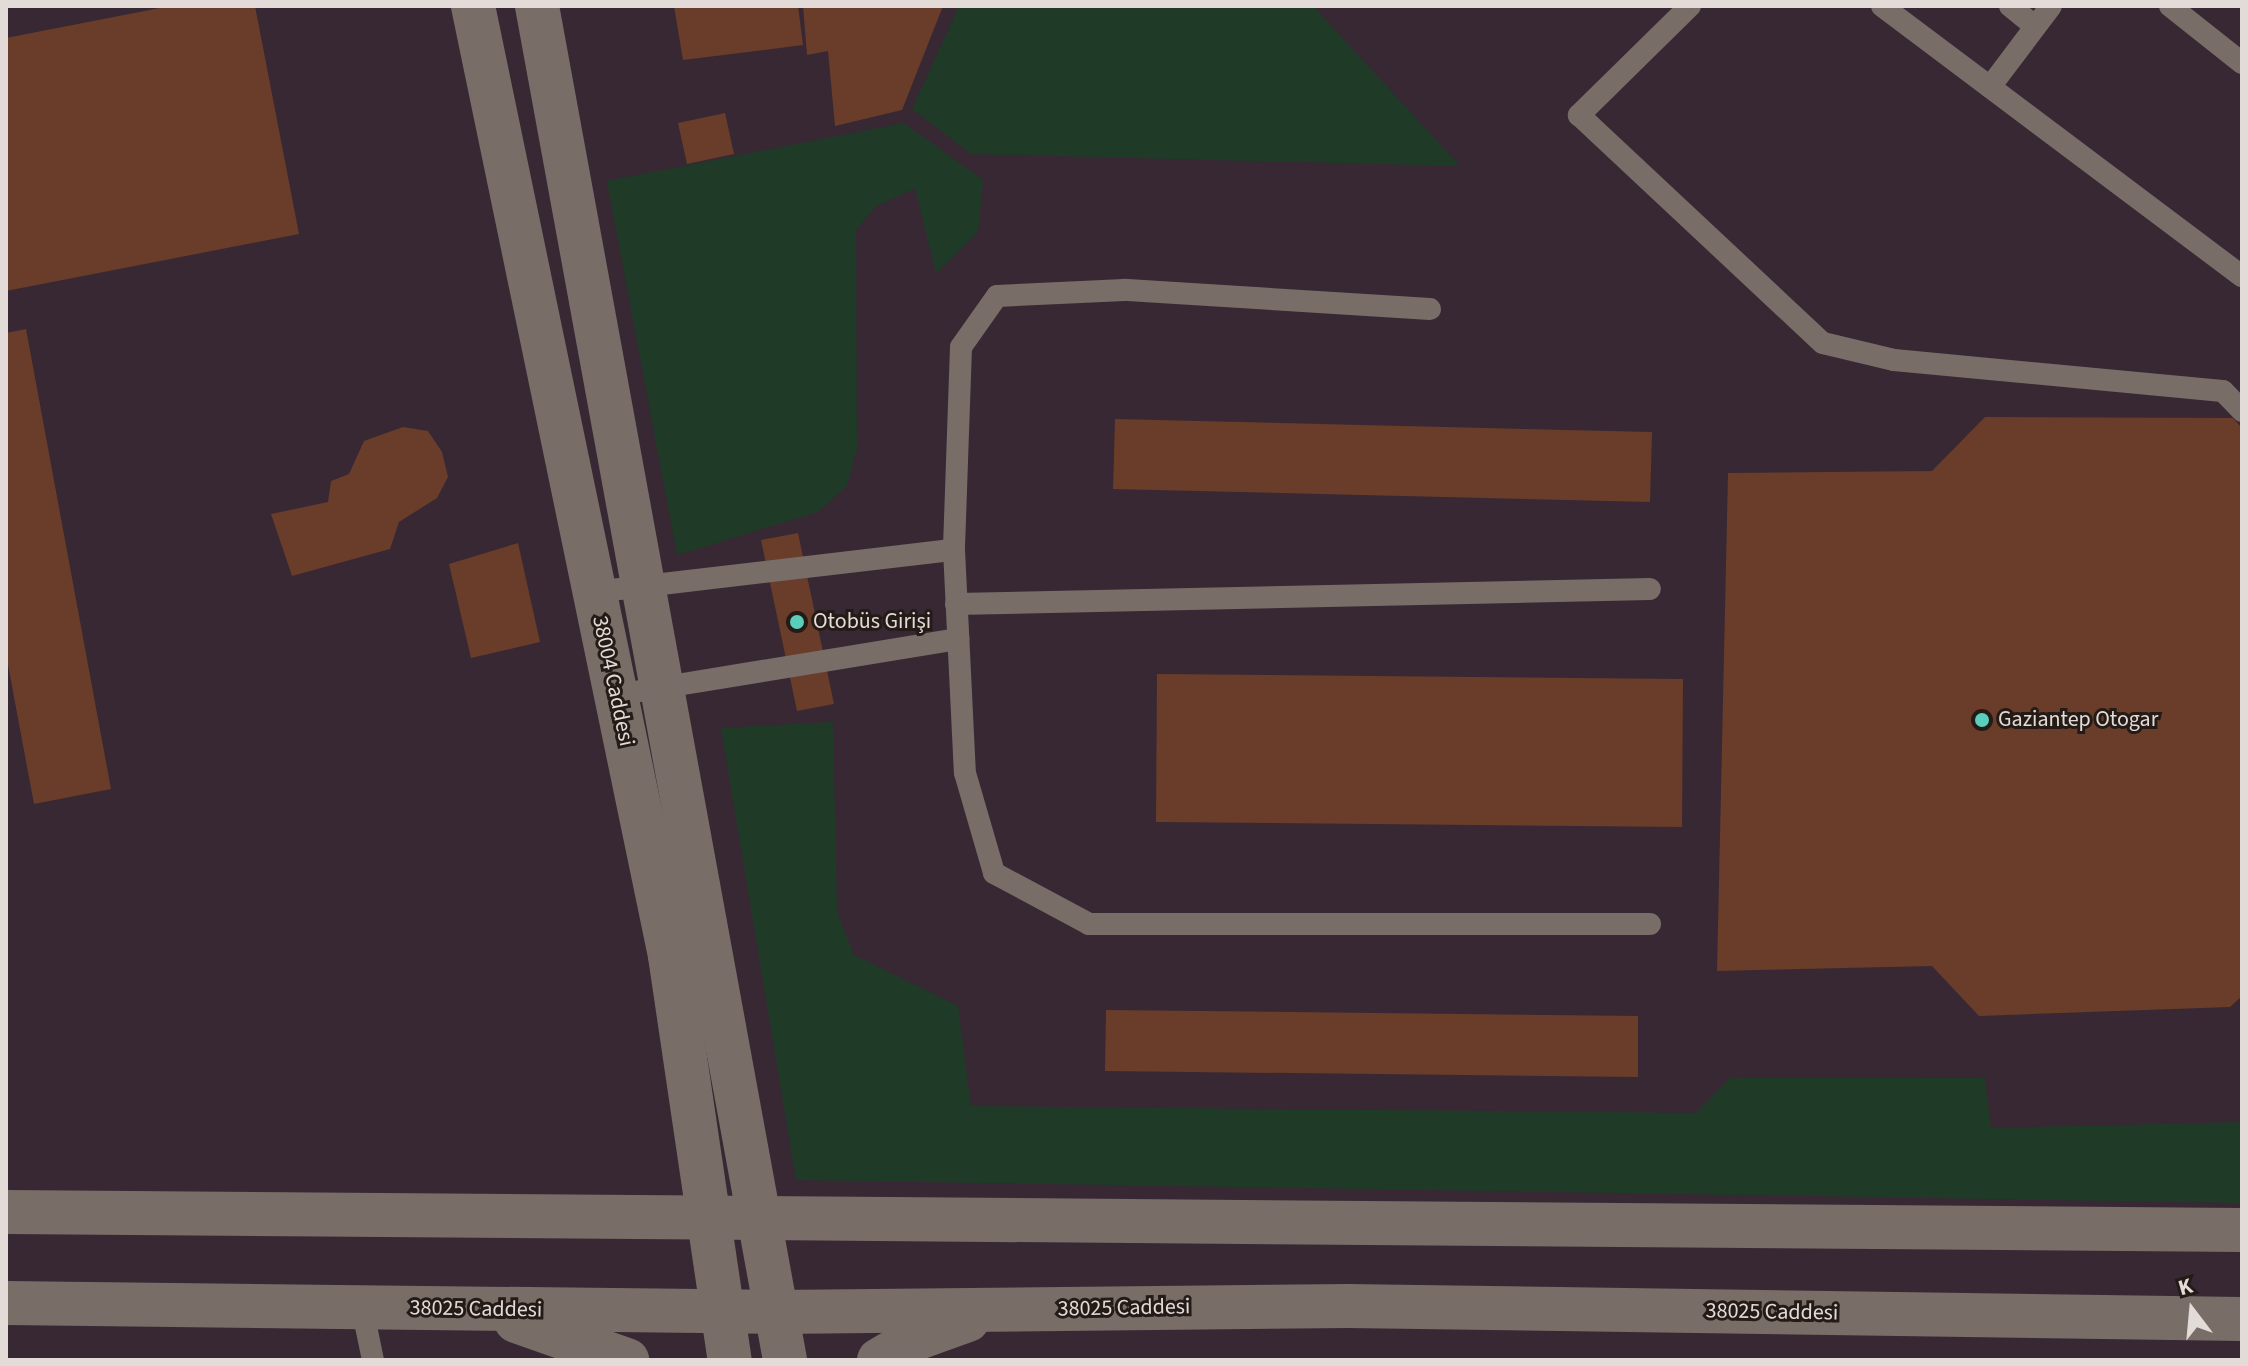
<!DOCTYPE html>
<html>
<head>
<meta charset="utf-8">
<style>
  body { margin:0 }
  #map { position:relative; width:2248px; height:1366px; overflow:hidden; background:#2e241f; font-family:"Source Sans 3",sans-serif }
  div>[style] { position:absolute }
  .industrial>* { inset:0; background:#372834 }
  .green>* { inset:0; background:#1f3b27 }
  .building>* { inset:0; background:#693d29 }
  .lane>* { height:22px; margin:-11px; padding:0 11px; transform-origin:11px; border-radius:11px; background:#796d67 }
  .secondary>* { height:44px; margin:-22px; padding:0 22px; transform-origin:22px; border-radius:22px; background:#796d67 }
  .dots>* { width:22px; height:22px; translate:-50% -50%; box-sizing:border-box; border:4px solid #241a16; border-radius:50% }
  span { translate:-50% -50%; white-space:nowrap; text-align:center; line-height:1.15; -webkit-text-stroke:6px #241a16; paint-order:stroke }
  .poi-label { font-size:22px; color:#e2dbd7 }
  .left { translate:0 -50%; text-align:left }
  .street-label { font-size:22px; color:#e2dbd7 }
  .frame { position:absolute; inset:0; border:8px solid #e2dbd7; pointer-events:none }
  .north { position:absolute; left:2152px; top:1270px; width:80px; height:80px; -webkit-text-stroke:6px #241a16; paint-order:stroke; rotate:344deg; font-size:22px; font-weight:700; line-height:32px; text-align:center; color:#e2dbd7 }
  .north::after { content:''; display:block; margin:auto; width:28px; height:36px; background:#e2dbd7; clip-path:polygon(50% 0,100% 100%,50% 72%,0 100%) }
</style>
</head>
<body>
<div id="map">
  <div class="industrial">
    <i style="clip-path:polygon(6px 6px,2242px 6px,2242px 1360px,6px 1360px)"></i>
  </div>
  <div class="green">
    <i style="clip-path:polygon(959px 6px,1313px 6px,1460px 166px,971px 154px,912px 109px)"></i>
    <i style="clip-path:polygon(904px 123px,983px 180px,978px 232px,936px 274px,915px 188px,875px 207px,856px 230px,857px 448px,847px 486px,818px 512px,677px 555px,607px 181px)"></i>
    <i style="clip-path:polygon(833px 722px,837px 912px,854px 955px,958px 1006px,971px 1106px,1696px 1113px,1731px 1077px,1985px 1078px,1991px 1128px,2242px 1122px,2242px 1203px,796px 1180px,721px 728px)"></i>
  </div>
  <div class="building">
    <i style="clip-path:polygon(170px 6px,255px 6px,299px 234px,6px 291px,6px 38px)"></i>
    <i style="clip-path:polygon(674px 6px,798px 6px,803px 45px,683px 60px)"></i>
    <i style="clip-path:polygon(803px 6px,943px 6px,902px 110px,835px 126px,828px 51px,807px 55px)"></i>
    <i style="clip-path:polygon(725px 113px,734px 154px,687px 164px,678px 123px)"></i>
    <i style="clip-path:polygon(26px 329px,111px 789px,34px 804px,6px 654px,6px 333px)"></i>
    <i style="clip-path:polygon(1985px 417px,2233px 418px,2242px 428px,2242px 996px,2230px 1007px,1979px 1016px,1932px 966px,1717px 971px,1728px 473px,1932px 471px)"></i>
    <i style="clip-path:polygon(1115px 419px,1652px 432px,1650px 502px,1113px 489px)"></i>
    <i style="clip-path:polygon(403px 427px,428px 431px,442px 452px,448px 477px,437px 498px,399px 522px,390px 549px,292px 576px,271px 514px,328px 502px,331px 481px,349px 474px,364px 441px)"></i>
    <i style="clip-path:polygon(798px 533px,834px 704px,797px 711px,761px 540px)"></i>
    <i style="clip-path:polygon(518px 543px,540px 642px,471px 658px,449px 564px)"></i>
    <i style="clip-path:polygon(1157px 674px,1683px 679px,1682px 827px,1156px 822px)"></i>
    <i style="clip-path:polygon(1106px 1010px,1638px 1016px,1638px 1077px,1105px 1071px)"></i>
  </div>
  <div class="lane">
    <i style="left:1690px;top:6px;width:156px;rotate:135.5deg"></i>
    <i style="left:1579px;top:115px;width:334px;rotate:43.1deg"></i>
    <i style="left:1823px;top:343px;width:73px;rotate:13.5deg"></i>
    <i style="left:1894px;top:360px;width:330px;rotate:5.4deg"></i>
    <i style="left:2223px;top:391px;width:28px;rotate:46deg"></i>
    <i style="left:1882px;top:6px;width:450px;rotate:36.9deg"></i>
    <i style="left:2010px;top:6px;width:32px;rotate:39deg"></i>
    <i style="left:2170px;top:6px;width:92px;rotate:38.4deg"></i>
    <i style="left:1990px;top:87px;width:101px;rotate:-53deg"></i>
    <i style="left:1430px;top:309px;width:307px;rotate:-176.4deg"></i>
    <i style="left:1124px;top:290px;width:127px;rotate:177.3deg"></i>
    <i style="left:997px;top:296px;width:62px;rotate:125.2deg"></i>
    <i style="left:961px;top:347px;width:203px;rotate:92deg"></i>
    <i style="left:954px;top:550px;width:223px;rotate:87.2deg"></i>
    <i style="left:965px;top:773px;width:104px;rotate:73.8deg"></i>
    <i style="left:994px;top:873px;width:108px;rotate:28.2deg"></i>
    <i style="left:1089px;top:924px;width:561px"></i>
    <i style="left:594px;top:592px;width:362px;rotate:-6.7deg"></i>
    <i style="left:956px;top:604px;width:694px;rotate:-1.24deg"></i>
    <i style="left:616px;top:695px;width:347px;rotate:-9.3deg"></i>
    <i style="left:362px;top:1307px;width:54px;rotate:78.3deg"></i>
  </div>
  <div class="secondary">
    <i style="left:473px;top:6px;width:970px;rotate:78.28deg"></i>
    <i style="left:670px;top:956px;width:408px;rotate:81.6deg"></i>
    <i style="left:537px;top:6px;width:1377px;rotate:79.62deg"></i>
    <i style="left:6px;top:1212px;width:2236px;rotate:0.46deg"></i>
    <i style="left:6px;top:1303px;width:770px;rotate:0.67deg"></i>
    <i style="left:776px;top:1312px;width:572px;rotate:-0.6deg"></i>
    <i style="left:1348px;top:1306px;width:894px;rotate:0.83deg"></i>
    <i style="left:516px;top:1321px;width:118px;rotate:19.4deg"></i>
    <i style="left:879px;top:1360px;width:42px;rotate:-30.3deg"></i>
    <i style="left:915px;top:1339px;width:56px;rotate:-19.7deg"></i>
  </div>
  <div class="dots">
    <i style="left:797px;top:622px;background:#5acebc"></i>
    <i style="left:1982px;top:720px;background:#5acebc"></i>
  </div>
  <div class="poi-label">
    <span class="left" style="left:813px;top:622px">Otobüs Girişi</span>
    <span class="left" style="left:1998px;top:720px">Gaziantep Otogar</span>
  </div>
  <div class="street-label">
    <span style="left:613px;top:681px;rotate:78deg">38004 Caddesi</span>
    <span style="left:1124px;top:1308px;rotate:-1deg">38025 Caddesi</span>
    <span style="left:476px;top:1309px;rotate:1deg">38025 Caddesi</span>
    <span style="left:1772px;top:1312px;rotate:1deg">38025 Caddesi</span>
  </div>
  <div class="frame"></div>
  <div class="north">K</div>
</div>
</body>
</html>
